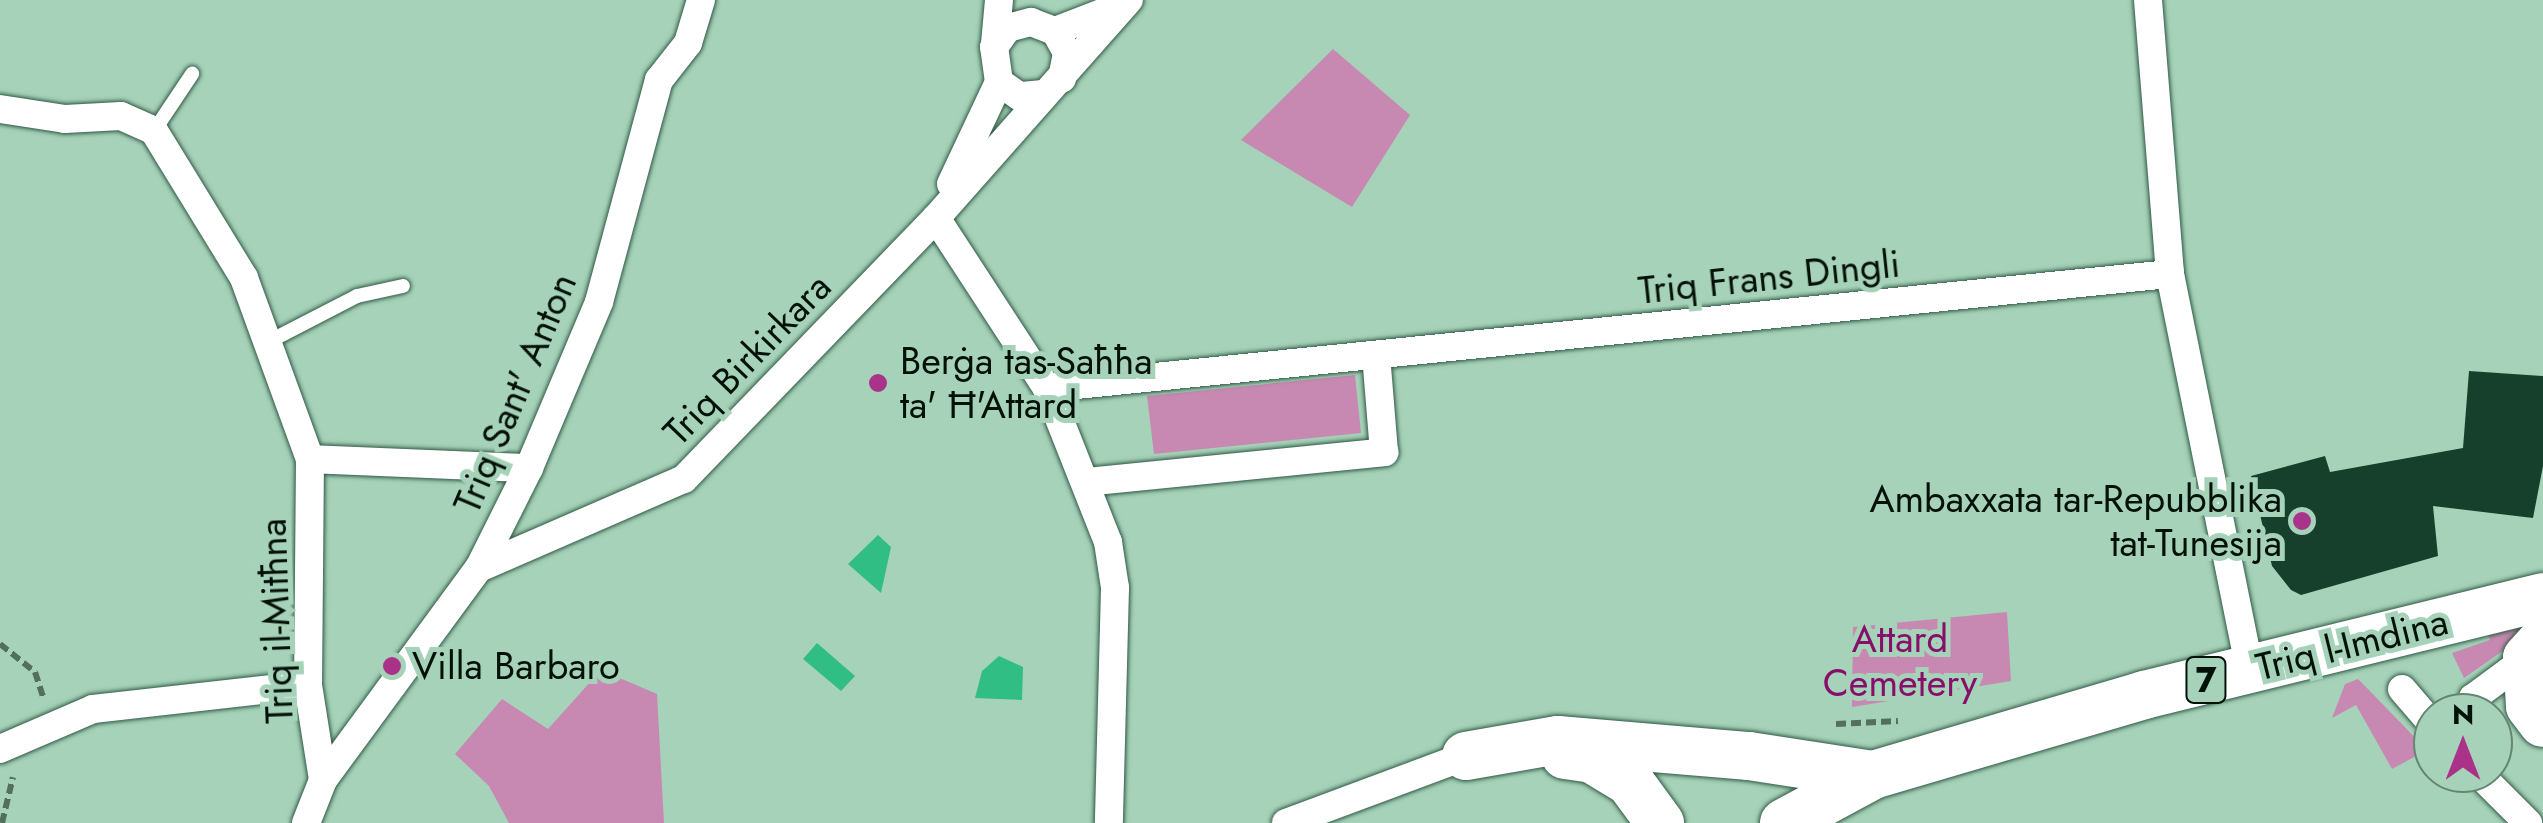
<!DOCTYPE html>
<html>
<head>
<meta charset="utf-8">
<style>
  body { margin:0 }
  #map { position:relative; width:2543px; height:823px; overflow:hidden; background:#a6d2b9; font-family:Jost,sans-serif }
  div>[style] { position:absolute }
  .green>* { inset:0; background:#c789b1 }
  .water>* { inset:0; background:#31be84 }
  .building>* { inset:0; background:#17402c }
  .path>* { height:6px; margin-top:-3px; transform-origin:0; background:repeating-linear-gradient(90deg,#53705f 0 10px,transparent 0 15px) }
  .roads { filter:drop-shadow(0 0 2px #315945) drop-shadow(0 0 2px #315945) }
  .service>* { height:14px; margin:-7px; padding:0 7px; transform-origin:7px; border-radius:7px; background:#fff }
  .minor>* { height:28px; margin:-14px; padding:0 14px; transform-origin:14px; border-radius:14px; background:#fff }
  .trunk>* { height:48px; margin:-24px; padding:0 24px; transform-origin:24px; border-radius:24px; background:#fff }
  .dots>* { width:28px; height:28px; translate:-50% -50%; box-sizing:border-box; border:5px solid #a6d2b9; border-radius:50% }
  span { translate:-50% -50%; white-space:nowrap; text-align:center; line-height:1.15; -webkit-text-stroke:10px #a6d2b9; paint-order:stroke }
  .shield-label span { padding:2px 8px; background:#a6d2b9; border:2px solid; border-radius:8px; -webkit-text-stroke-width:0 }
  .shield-label { font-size:35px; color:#031109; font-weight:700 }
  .street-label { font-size:38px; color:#031109 }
  .poi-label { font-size:38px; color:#031109 }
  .left { translate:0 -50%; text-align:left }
  .right { translate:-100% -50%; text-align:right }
  .park-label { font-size:38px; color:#880e6b }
  .north { position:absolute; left:2413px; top:693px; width:100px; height:100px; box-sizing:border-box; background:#a6d2b9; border:2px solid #658573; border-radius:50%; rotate:0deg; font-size:28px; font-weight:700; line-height:40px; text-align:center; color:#031109 }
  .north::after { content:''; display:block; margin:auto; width:35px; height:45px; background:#aa338a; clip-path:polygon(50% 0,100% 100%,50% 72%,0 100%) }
</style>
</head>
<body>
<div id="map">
  <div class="green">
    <i style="clip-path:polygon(1333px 49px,1410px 115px,1352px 207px,1241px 140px)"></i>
    <i style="clip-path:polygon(1355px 375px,1361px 433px,1154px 454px,1147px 396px)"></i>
    <i style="clip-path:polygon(2538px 609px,2517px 641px,2464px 678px,2452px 653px,2490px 640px,2484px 623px)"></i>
    <i style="clip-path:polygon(2007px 612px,2011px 681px,1852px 707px,1853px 627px)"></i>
    <i style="clip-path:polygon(601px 670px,657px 694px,664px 823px,509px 823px,489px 786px,455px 754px,502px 699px,548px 729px)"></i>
    <i style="clip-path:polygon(2358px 679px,2366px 687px,2427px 750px,2392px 769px,2356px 705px,2332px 718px,2345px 684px)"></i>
  </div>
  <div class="water">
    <i style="clip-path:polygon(878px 535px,891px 547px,881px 593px,848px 564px)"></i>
    <i style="clip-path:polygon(817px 643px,855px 676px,841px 691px,803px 659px)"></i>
    <i style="clip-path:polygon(999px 656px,1023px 667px,1022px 700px,975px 698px,982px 671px)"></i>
  </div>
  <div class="building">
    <i style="clip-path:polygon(2469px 371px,2543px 376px,2543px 466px,2533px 518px,2433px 506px,2438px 556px,2301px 595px,2291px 590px,2272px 566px,2251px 476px,2325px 456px,2330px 472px,2463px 448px)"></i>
  </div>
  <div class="path">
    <i style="left:0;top:644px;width:45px;rotate:38.7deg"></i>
    <i style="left:35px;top:672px;width:28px;rotate:72deg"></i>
    <i style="left:1836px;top:724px;width:62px;rotate:-2.8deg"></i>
    <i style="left:2px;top:823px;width:47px;rotate:-76.6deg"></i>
  </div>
  <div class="roads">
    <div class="service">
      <i style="left:154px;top:131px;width:69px;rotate:-56.3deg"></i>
      <i style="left:268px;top:342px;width:100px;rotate:-27.3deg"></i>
      <i style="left:357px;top:296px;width:47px;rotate:-12.3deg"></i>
    </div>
    <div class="minor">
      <i style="left:2148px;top:0;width:275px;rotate:85.4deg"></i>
      <i style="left:2170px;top:274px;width:404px;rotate:78.6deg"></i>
      <i style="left:1055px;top:31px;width:72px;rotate:-21.2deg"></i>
      <i style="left:995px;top:44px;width:44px;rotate:-84.8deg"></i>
      <i style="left:1043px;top:94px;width:24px;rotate:175deg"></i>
      <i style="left:1019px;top:96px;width:24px;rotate:-145deg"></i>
      <i style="left:999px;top:82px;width:35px;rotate:-98deg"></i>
      <i style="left:994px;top:47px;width:24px;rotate:-54deg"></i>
      <i style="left:1008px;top:28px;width:24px;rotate:-15deg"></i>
      <i style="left:1031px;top:22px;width:26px;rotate:21deg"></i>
      <i style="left:1055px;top:31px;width:25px;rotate:61deg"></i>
      <i style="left:1067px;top:53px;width:26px;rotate:101deg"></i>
      <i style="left:0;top:109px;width:66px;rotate:8.7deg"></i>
      <i style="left:65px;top:119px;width:56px;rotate:-3.1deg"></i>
      <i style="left:121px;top:116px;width:36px;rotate:24deg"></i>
      <i style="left:154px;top:131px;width:172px;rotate:58.5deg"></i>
      <i style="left:244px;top:278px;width:193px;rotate:70deg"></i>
      <i style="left:310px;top:459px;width:226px;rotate:90.5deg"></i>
      <i style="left:308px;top:685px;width:96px;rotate:81deg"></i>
      <i style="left:951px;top:184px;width:113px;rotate:-64.8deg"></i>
      <i style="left:936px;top:218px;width:203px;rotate:56.9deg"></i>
      <i style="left:1047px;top:388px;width:166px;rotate:68.4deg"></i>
      <i style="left:1108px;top:542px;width:47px;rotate:81.3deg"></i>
      <i style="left:1115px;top:588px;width:235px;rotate:91.5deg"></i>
      <i style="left:1047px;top:388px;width:1129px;rotate:-5.8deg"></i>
      <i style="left:310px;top:459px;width:219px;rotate:2.4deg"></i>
      <i style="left:1086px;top:482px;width:300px;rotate:-5.7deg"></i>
      <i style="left:1384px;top:452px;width:97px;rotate:-94.7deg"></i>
      <i style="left:479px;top:568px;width:223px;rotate:-23.5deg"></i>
      <i style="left:684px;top:479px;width:363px;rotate:-46deg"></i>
      <i style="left:936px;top:218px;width:291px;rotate:-48.5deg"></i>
      <i style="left:2402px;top:689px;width:48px;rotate:49.3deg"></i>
      <i style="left:2468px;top:713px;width:16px;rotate:-72deg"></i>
      <i style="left:2473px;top:698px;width:67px;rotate:-36.5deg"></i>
      <i style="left:0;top:749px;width:101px;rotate:-23.3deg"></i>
      <i style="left:93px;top:709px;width:216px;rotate:-6.4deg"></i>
      <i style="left:2478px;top:773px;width:71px;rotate:45deg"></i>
      <i style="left:306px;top:823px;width:46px;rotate:-68.4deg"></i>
      <i style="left:323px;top:780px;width:263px;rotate:-53.7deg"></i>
      <i style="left:479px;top:568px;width:112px;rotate:-63.4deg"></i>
      <i style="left:529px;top:468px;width:180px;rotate:-67.1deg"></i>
      <i style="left:599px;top:302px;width:230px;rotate:-74.9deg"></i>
      <i style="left:659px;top:80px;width:47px;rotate:-51.9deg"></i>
      <i style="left:688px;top:43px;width:45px;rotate:-73.2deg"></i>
      <i style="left:1286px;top:823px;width:192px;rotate:-20.4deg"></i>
    </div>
    <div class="trunk">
      <i style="left:2543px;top:640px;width:24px;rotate:132deg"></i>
      <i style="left:2527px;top:658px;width:48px;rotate:86.4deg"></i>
      <i style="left:2530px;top:706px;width:21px;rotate:53deg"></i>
      <i style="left:1565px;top:755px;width:27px;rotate:8deg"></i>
      <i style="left:1592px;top:759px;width:44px;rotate:31.2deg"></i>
      <i style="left:1630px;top:782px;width:51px;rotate:53.8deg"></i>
      <i style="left:1466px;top:756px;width:93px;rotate:-9.9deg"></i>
      <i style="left:1558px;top:740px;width:192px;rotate:4.8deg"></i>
      <i style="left:1749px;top:756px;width:125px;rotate:8.7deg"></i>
      <i style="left:1784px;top:823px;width:101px;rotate:-28.3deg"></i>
      <i style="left:1873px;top:775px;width:283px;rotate:-16.4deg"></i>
      <i style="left:2144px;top:695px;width:411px;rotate:-13.8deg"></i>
    </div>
  </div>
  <div class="dots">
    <i style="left:878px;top:383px;background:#aa338a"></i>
    <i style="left:2302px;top:521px;background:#aa338a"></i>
    <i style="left:392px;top:666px;background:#aa338a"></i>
  </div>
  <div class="shield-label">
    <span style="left:2206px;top:680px">7</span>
  </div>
  <div class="street-label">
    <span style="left:1769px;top:277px;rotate:-6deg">Triq Frans Dingli</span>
    <span style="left:747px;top:359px;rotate:-46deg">Triq Birkirkara</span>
    <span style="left:515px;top:393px;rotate:-67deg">Triq Sant' Anton</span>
    <span style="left:276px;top:621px;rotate:-92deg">Triq il-Mitħna</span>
    <span style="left:2352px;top:644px;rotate:-14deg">Triq l-Imdina</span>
  </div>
  <div class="poi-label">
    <span class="left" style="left:900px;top:383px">Berġa tas-Saħħa<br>ta' Ħ'Attard</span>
    <span class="right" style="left:2282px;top:521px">Ambaxxata tar-Repubblika<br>tat-Tunesija</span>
    <span class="left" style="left:412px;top:666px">Villa Barbaro</span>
  </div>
  <div class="park-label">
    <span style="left:1900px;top:661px">Attard<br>Cemetery</span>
  </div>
  <div class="north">N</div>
</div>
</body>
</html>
